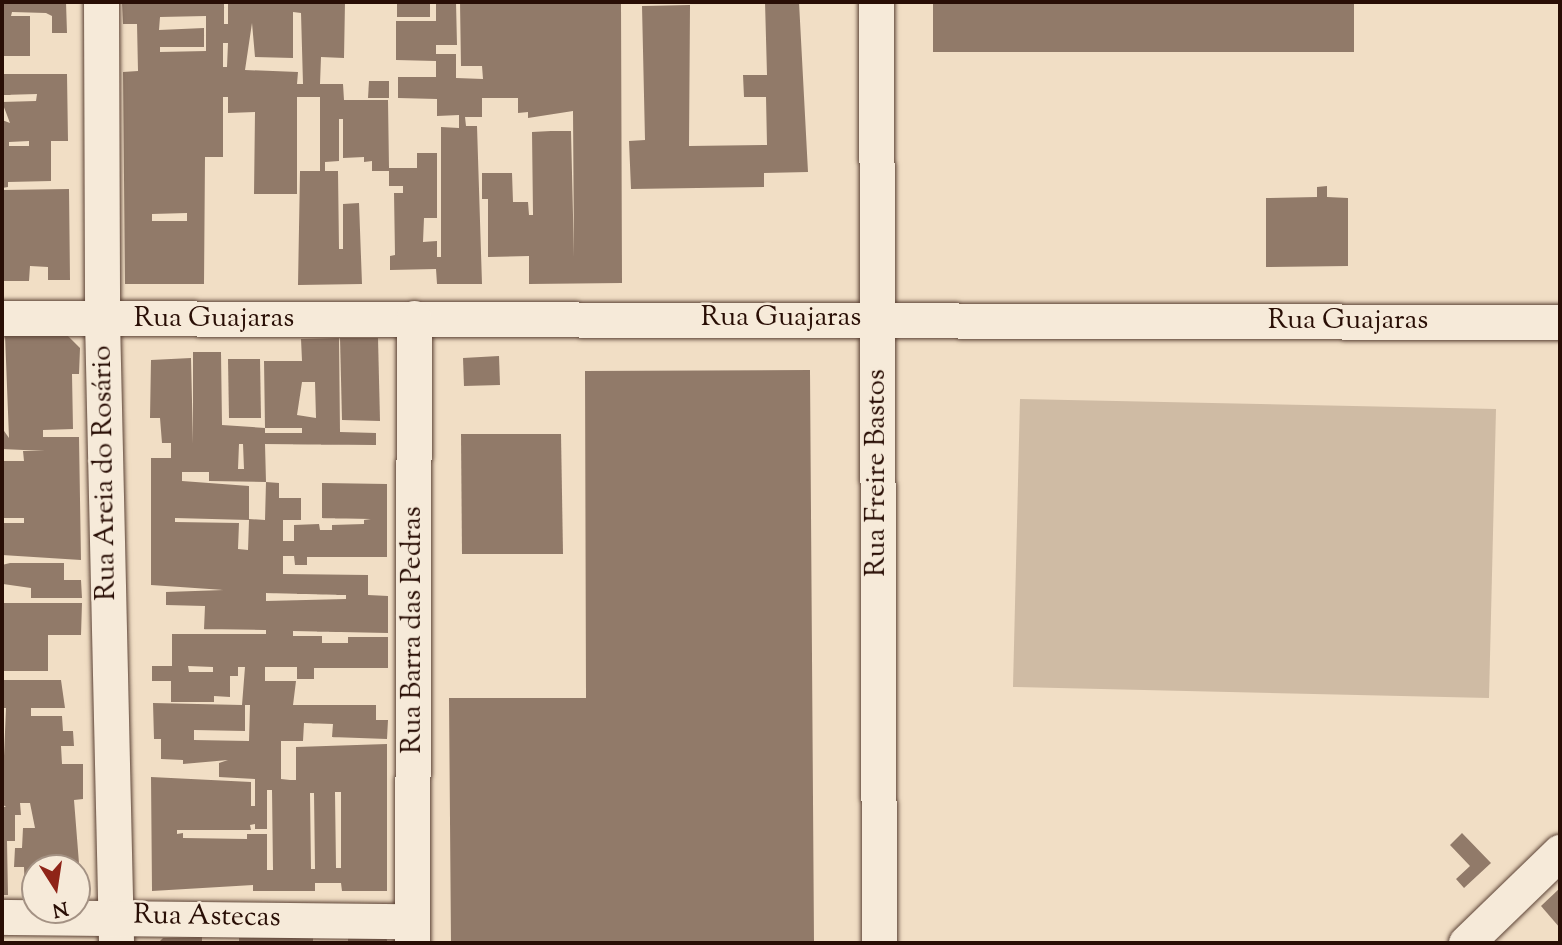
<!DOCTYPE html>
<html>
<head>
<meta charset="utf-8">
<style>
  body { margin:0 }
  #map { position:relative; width:1562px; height:945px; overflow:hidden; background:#f1dec5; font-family:"Sorts Mill Goudy",serif }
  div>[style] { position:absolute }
  .green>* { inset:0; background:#cfbba4 }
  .building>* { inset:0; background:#917a69 }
  .roads { filter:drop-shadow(0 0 2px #5b4235) drop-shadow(0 0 2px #5b4235) }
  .minor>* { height:35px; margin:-17.5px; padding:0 17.5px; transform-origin:17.5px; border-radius:17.5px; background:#f6ead9 }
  span { translate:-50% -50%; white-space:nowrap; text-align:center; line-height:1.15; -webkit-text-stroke:5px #f6ead9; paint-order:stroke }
  .street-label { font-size:28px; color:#290e05 }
  .frame { position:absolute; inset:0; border:4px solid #290e05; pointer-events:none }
  .north { position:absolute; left:21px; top:854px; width:70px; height:70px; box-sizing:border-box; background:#f6ead9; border:2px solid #a49284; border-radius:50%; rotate:168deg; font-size:19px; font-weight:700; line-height:28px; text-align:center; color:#290e05 }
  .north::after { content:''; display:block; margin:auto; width:24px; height:32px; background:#8f2418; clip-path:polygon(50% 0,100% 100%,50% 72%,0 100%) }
</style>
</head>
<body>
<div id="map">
  <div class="green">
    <i style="clip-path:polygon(1020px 399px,1496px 409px,1489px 698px,1013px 687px)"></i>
  </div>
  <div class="building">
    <i style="clip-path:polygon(2px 2px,66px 2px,67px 33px,52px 33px,52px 16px,46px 13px,12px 12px,11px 16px,30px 16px,30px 56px,2px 56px)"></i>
    <i style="clip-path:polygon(evenodd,122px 2px,224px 2px,224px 24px,228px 24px,228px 2px,345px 2px,344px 58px,321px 57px,320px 84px,343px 84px,344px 100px,388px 100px,389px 168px,417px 168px,417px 153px,437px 153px,437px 218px,424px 218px,423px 242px,437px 241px,437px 257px,441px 257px,441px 127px,459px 128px,459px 115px,437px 116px,437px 99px,398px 98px,398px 77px,436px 77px,436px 61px,396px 60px,396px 21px,436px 21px,436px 2px,456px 2px,457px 45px,436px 45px,436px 54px,456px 54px,456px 78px,483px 79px,482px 66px,461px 66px,460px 2px,621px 2px,622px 283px,529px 284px,529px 256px,488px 257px,488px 199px,482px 199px,482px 173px,512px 173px,513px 202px,528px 202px,529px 215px,533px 215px,532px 132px,551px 131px,571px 131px,574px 257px,573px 111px,528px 118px,528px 112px,518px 113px,518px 98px,482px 98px,482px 117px,465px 117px,466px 126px,477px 126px,482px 284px,437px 284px,436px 269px,390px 270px,390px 256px,395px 255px,394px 193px,403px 193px,403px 186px,389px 186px,389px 171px,372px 171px,372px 161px,364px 162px,364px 157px,343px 158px,343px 119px,339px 119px,339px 161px,325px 162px,325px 171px,338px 171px,339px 249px,343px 249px,343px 204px,359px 203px,362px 284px,298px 285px,300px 171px,320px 171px,320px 97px,297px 97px,297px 194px,254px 194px,255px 112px,228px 113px,228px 97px,223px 97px,223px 157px,205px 157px,204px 284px,125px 284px,123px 72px,138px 71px,137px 24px,123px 24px,122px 2px,293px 12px,301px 13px,303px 84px,297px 84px,298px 72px,245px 70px,252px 23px,255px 57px,293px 58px,293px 12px,122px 2px,206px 16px,206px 51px,160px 52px,160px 47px,204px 47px,204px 28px,159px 30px,160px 17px,206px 16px,122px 2px,223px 43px,228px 43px,227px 67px,223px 67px,223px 43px,122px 2px,187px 213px,187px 221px,152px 221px,152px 214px,187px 213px)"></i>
    <i style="clip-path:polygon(397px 2px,430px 2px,430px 17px,397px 17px)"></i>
    <i style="clip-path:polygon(765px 2px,799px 2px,808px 172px,764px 173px,764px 187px,631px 189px,629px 141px,645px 140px,642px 6px,690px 5px,689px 146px,767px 145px,766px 97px,744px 97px,743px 75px,767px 75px)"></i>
    <i style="clip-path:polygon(933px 2px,1354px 2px,1354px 52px,933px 52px)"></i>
    <i style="clip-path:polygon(evenodd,2px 74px,67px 74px,68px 141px,51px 141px,51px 181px,8px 182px,8px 187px,2px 188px,2px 120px,10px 123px,2px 102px,36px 101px,37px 94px,2px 95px,2px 74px,29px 141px,29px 146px,9px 146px,9px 142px,29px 141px)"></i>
    <i style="clip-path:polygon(369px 81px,389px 81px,389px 98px,368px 98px)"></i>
    <i style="clip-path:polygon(1327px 186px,1327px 197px,1348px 198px,1348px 266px,1266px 267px,1266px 198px,1317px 197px,1317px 187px)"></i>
    <i style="clip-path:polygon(69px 189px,70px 280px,48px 280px,48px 267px,30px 266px,29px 281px,2px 281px,2px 190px)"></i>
    <i style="clip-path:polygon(5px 335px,67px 335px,80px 348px,79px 374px,72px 374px,73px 429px,43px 430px,43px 437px,79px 437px,81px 560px,2px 555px,2px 523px,24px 523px,24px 518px,2px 518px,2px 461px,24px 461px,23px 451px,45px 451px,2px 449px,2px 428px,9px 438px)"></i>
    <i style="clip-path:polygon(evenodd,339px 338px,340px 432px,376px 433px,376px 445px,265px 444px,266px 482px,209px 481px,209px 472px,182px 472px,182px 481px,249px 486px,249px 519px,265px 520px,266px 482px,279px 483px,279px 498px,301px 498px,301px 520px,283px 520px,283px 541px,294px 541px,294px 525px,319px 524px,320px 530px,332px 530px,332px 525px,364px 524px,364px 520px,371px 519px,322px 518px,322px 483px,387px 484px,387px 557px,307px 557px,307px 565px,295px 565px,294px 556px,283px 556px,283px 574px,368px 575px,368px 595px,388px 596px,388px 633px,293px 631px,293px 636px,322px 636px,322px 643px,348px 643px,348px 637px,388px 637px,388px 668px,314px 668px,314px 679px,297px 679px,297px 667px,265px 667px,265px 681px,296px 681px,293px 705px,376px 705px,376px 720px,388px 720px,387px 739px,332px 737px,333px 724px,304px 723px,303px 741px,281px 741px,281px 779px,290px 780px,296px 780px,296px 747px,387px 744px,387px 891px,342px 891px,341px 883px,315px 883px,315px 891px,253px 891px,253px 885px,152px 891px,151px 777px,251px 782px,251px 806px,255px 806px,255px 779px,219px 777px,219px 763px,228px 760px,183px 764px,183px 760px,161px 759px,161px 739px,154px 739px,153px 703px,242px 705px,245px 667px,238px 667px,238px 676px,230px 676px,230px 697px,214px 696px,214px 702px,171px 702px,171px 681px,152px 681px,152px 666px,172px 666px,172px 634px,266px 634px,266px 630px,204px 629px,205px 606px,166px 605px,166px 592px,224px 590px,151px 585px,151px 458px,171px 458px,171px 443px,162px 443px,160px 418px,150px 418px,151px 360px,191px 358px,193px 444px,193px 352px,221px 352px,222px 425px,265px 428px,264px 361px,302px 361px,301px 339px,339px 338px,302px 382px,315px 382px,316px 418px,297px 415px,302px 382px,339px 338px,265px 428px,302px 428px,302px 433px,265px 433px,265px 428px,339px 338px,239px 444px,243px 444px,244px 469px,238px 469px,239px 444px,339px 338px,175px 518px,249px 520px,248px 550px,238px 549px,239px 523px,175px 522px,175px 518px,339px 338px,266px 593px,346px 595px,346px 599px,266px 601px,266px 593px,339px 338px,188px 666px,213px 667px,213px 672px,189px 672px,188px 666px,339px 338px,245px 705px,250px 705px,249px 741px,194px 740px,194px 730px,245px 731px,245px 705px,339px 338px,267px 790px,272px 790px,273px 870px,267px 870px,267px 834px,247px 834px,247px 839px,183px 838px,183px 833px,177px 834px,177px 830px,251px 830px,250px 825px,255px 824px,255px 829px,267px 829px,267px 790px,339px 338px,335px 792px,341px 792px,341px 868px,336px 868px,335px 792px,339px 338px,310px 793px,314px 793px,315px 869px,311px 869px,310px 793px)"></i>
    <i style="clip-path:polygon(340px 338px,378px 338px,380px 421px,342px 420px)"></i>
    <i style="clip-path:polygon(499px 356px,500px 385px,464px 386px,463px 358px)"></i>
    <i style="clip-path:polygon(228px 359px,260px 359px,261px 418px,229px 418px)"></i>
    <i style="clip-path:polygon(810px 370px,814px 943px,451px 943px,449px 698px,586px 698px,585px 371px)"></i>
    <i style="clip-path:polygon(461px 434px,561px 434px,563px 554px,462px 554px)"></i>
    <i style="clip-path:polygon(10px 563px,64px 563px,64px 580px,81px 580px,82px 598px,31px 598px,31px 588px,3px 584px,2px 565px)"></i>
    <i style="clip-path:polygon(2px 603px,82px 603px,81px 635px,48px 635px,48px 671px,2px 671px)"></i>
    <i style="clip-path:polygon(2px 680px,61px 680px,65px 708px,31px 708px,31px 716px,62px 716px,63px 731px,73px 731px,74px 746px,61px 746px,62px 764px,83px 764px,83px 799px,74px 800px,80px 876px,77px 868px,35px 868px,35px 894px,25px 894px,24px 867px,14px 867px,15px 848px,22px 848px,23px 828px,35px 828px,30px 803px,20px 803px,21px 815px,15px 815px,15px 841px,7px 841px,8px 895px,2px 895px,2px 807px,6px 807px,2px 804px,6px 708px,2px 708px)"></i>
    <i style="clip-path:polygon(1462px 833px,1491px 863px,1464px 888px,1456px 879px,1470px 866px,1450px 845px)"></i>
    <i style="clip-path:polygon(1560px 888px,1560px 928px,1541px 906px)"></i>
    <i style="clip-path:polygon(202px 937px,202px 943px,158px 943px,163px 938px)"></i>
    <i style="clip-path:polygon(348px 937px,387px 937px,387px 943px,348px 943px)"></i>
    <i style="clip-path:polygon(239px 938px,313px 938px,313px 943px,239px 943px)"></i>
  </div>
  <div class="roads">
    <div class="minor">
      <i style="left:101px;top:2px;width:317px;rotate:89.8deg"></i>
      <i style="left:102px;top:319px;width:624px;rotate:88.71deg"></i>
      <i style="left:876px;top:2px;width:941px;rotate:89.82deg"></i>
      <i style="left:2px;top:318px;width:1558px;rotate:0.15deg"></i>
      <i style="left:2px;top:917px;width:410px;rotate:0.6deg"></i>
      <i style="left:412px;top:943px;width:625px;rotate:-89.82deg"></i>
      <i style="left:1466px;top:943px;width:131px;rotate:-44.1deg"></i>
    </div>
  </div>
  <div class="street-label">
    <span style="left:781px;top:318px">Rua Guajaras</span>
    <span style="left:214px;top:319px">Rua Guajaras</span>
    <span style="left:1348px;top:321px">Rua Guajaras</span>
    <span style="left:105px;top:473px;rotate:-91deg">Rua Areia do Rosário</span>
    <span style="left:877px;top:473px;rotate:-90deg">Rua Freire Bastos</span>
    <span style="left:413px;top:630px;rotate:-90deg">Rua Barra das Pedras</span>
    <span style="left:207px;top:917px;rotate:1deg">Rua Astecas</span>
  </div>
  <div class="frame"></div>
  <div class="north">N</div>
</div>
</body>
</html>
